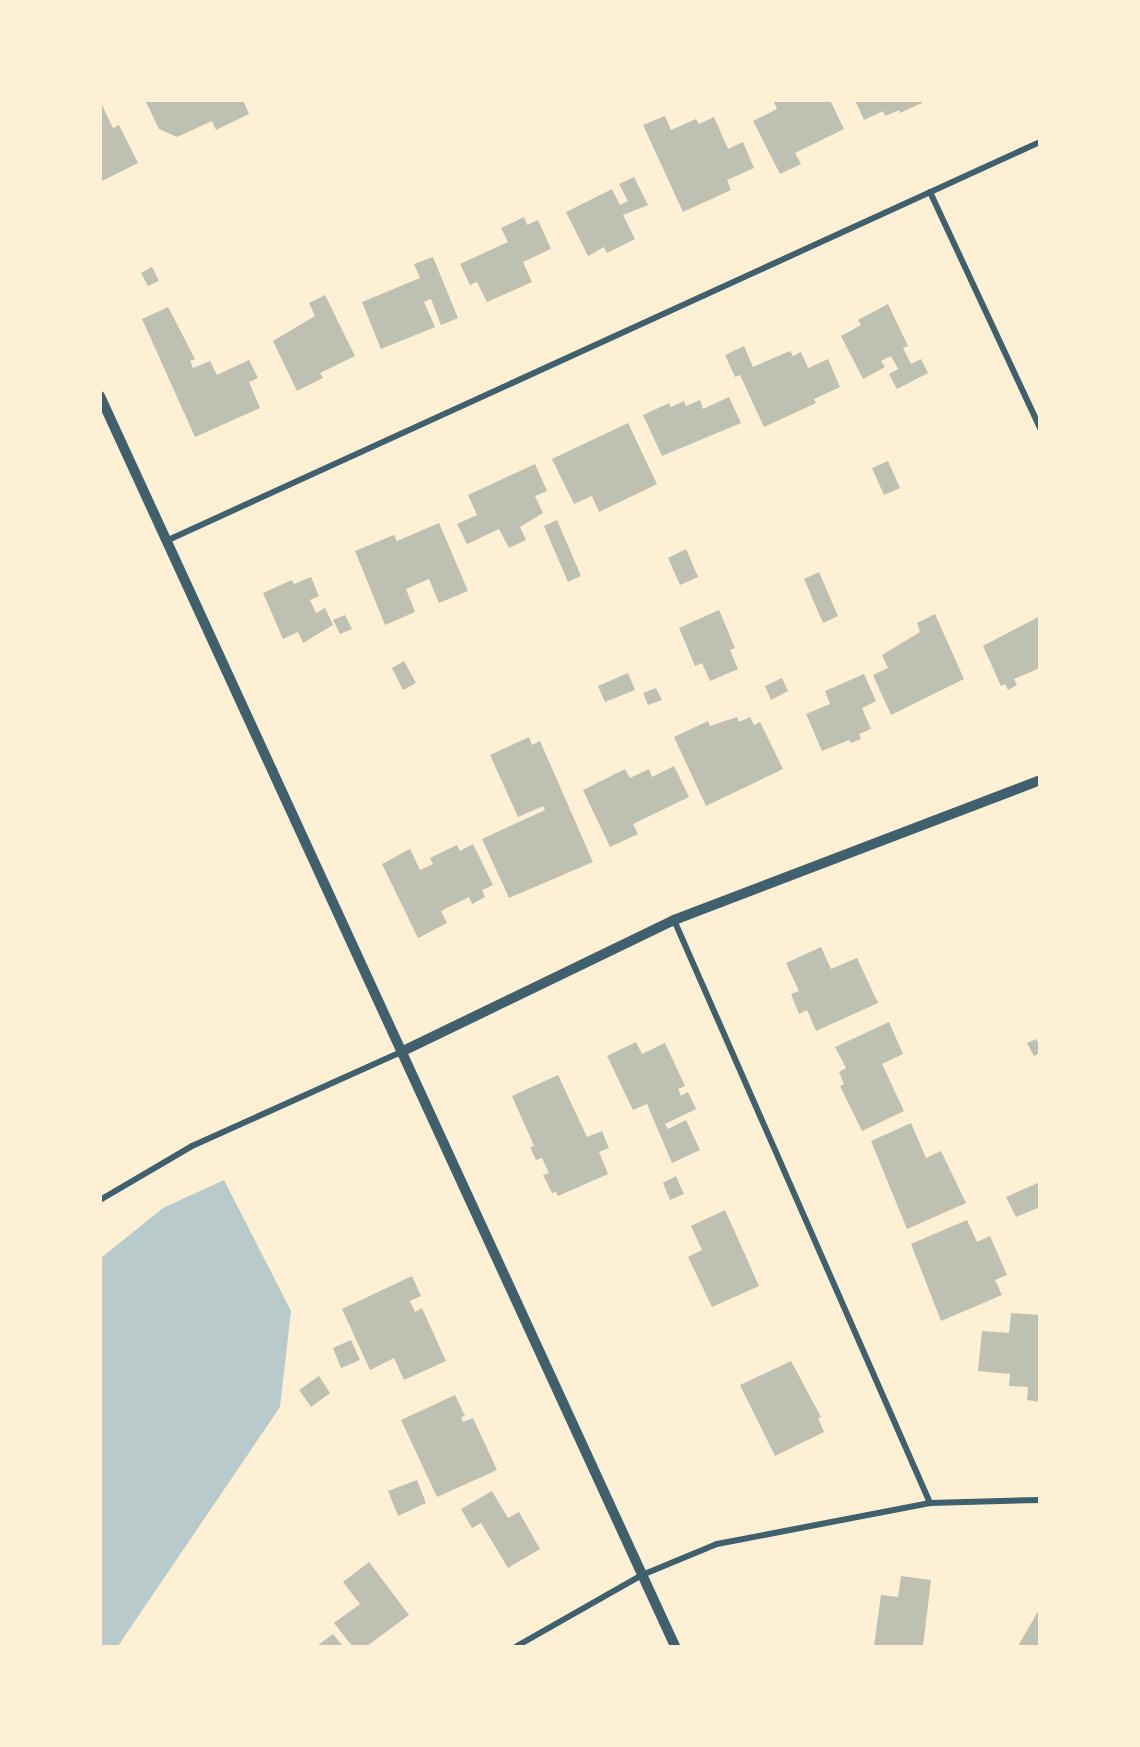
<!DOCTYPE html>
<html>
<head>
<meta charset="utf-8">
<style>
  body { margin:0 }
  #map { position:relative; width:1140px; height:1747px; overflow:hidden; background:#fdf0d5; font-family:"Fira Sans Condensed",sans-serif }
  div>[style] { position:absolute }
  .green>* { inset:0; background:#b9caca }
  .building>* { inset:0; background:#bec0b2 }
  .minor>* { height:6px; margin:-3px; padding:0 3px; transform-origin:3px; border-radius:3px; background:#3f606c }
  .tertiary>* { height:10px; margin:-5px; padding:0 5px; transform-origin:5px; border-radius:5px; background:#3f606c }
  span { translate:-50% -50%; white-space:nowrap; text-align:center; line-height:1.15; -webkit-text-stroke:5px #fdf0d5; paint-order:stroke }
  .frame { position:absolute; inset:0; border:102px solid #fdf0d5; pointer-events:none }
</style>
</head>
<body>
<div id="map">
  <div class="green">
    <i style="clip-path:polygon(224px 1180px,291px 1311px,280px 1407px,118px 1646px,101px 1646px,101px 1258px,163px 1208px)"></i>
  </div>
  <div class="building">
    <i style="clip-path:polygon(100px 100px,107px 100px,101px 103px,113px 128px,119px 125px,138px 163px,100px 182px)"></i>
    <i style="clip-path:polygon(145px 100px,243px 100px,249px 114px,216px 130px,212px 121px,177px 137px,159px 129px)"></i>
    <i style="clip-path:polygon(777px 100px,830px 100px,844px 129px,795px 153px,801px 164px,780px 174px,753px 121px,777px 109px,774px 102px)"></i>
    <i style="clip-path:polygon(855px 100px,921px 100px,922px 103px,900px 113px,899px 110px,885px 116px,883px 111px,864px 120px)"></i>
    <i style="clip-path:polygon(665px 116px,671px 130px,696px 119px,699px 124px,714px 117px,728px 149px,743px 142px,754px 168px,727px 180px,731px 190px,683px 212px,643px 125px)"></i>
    <i style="clip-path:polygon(634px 177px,648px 205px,623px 215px,635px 239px,607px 253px,604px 247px,588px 256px,566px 212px,612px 189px,620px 205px,628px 201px,619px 184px)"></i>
    <i style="clip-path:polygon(524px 217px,527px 225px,538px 220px,551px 249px,523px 262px,532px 282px,487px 302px,477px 282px,470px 285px,460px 264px,508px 242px,501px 228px)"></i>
    <i style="clip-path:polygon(433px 257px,458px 318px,441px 325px,431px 299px,424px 302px,435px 327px,381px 349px,362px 302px,420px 278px,414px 264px)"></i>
    <i style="clip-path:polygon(152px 267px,159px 281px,148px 286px,141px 273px)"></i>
    <i style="clip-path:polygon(325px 295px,355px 356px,320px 373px,323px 378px,297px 391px,273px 341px,315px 316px,309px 303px)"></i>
    <i style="clip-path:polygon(888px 304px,908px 346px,903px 348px,911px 364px,921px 359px,928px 373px,897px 389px,889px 374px,898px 369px,891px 356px,881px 361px,885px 367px,863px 379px,841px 336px,861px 325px,858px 320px)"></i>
    <i style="clip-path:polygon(168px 307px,195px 359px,190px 361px,193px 368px,210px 361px,217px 375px,249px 360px,258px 378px,249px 382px,260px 408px,195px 437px,142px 319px)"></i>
    <i style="clip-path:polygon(744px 346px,753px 367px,790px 351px,793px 356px,801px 352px,808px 368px,828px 359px,840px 387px,814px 399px,816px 403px,764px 427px,740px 375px,735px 377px,725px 355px)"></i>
    <i style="clip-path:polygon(729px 397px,741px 423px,662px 456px,643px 415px,669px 403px,671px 407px,684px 401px,686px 406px,700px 400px,703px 409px)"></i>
    <i style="clip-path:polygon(628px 423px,657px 484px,599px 512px,592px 496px,574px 504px,552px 459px)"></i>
    <i style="clip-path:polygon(888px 461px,900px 488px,884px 495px,872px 468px)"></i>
    <i style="clip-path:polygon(535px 464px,547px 491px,535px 496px,543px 513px,520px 527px,526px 540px,509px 548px,499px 529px,467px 544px,457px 524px,477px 515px,468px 495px)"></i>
    <i style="clip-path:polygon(557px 520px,581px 576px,568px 582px,544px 526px)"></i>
    <i style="clip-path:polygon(439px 523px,468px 591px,439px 603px,429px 579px,406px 589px,415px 612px,385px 625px,355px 551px,394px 535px,397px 541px)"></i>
    <i style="clip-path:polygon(686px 549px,698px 577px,680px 585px,668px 558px)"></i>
    <i style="clip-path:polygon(819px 572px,838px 616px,823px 623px,804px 579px)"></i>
    <i style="clip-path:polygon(311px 577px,319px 596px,310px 600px,316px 613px,325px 608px,333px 625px,303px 643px,298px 632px,283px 639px,263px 593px,292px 580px,294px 584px)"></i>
    <i style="clip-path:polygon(719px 610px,735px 648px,730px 650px,738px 669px,710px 681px,702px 663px,695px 666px,679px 628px)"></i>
    <i style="clip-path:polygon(935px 614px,964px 679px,891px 715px,873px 675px,888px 668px,882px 655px,920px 632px,917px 623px)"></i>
    <i style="clip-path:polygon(345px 615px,352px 629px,340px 634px,333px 620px)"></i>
    <i style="clip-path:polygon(1040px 616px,1040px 668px,1014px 679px,1017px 685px,1008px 690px,1005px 684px,1001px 686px,983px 646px)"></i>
    <i style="clip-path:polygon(404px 661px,416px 683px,403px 690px,392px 668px)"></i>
    <i style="clip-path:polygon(628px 673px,635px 690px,605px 702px,598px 686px)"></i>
    <i style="clip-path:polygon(864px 674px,876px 701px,862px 708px,871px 729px,859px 734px,861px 739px,851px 743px,849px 740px,822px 751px,806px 714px,830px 704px,825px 691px)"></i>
    <i style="clip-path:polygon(782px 678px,788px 691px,771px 700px,765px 686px)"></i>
    <i style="clip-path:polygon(656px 688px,662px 700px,648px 705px,643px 693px)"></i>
    <i style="clip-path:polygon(737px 717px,739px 722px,750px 717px,754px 725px,760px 722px,783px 769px,706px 806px,674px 737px,708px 721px,710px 726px)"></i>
    <i style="clip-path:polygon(529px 737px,532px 745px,540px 741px,593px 862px,509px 898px,482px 839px,545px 810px,543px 806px,518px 817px,490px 755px)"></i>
    <i style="clip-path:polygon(674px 766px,689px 797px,633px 824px,638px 834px,610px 847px,583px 790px,625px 769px,630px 778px,649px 769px,652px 777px)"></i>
    <i style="clip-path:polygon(473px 844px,493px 885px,482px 890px,485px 897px,472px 904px,469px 897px,441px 911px,447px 923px,418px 938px,382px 864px,410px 849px,420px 870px,433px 864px,430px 858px,457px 845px,460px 851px)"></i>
    <i style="clip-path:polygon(821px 947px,831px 969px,857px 958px,878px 1003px,816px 1031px,807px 1010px,799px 1014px,791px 994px,799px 991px,786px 963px)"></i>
    <i style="clip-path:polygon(889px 1022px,903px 1054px,882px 1064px,904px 1111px,862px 1131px,840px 1086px,844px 1084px,839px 1072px,846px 1068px,835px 1047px)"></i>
    <i style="clip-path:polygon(1037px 1039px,1040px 1053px,1034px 1056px,1027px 1043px)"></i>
    <i style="clip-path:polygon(636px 1042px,642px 1054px,665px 1043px,685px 1086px,678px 1089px,681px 1096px,688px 1092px,696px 1109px,665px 1124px,668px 1129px,686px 1120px,700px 1150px,672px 1163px,647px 1104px,633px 1110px,607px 1056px)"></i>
    <i style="clip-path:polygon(558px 1075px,587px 1137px,602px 1131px,609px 1148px,599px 1152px,608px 1174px,558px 1196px,556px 1192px,552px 1193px,543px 1175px,549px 1173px,542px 1158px,536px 1160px,530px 1147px,534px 1146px,512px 1096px)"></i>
    <i style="clip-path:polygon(911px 1123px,926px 1158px,941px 1151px,966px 1203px,907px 1229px,871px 1141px)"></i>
    <i style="clip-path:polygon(676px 1176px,684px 1194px,670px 1200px,663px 1183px)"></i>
    <i style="clip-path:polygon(1040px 1182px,1040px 1207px,1016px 1217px,1006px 1197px)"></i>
    <i style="clip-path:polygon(725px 1210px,759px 1286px,712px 1307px,688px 1257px,702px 1250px,691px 1226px)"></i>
    <i style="clip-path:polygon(967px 1220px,977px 1242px,990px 1236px,1007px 1275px,995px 1280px,1002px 1295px,941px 1321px,911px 1244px)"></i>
    <i style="clip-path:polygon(412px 1276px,421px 1296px,410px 1301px,415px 1312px,422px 1308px,446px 1361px,404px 1380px,394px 1358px,370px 1370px,342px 1309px)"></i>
    <i style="clip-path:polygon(1011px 1313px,1040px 1315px,1040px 1402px,1027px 1400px,1028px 1387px,1009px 1386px,1010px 1374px,978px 1371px,982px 1331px,1009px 1333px)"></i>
    <i style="clip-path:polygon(351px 1340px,360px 1360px,341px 1368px,333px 1348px)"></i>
    <i style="clip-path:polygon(791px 1361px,821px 1417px,818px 1418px,824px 1432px,775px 1456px,740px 1385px)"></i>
    <i style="clip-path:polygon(319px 1376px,330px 1393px,311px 1407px,299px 1390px)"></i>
    <i style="clip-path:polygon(455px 1395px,465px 1416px,461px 1417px,463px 1422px,473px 1418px,497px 1470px,437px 1497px,401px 1420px)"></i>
    <i style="clip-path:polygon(417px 1480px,426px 1503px,398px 1516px,388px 1491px)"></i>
    <i style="clip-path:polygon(492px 1491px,508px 1518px,519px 1512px,540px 1549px,508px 1568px,481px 1523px,472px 1528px,461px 1509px)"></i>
    <i style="clip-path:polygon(369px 1562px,409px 1615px,367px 1646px,352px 1646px,334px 1623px,360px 1604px,343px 1582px)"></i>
    <i style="clip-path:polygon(901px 1576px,931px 1580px,923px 1646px,874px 1646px,881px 1595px,898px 1597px)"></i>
    <i style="clip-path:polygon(1040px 1608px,1040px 1646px,1018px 1646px)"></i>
    <i style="clip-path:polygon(333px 1634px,343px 1646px,317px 1646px)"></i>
  </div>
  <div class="minor">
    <i style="left:930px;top:192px;width:260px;rotate:65deg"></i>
    <i style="left:166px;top:541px;width:961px;rotate:-24.54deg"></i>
    <i style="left:674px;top:920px;width:637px;rotate:66.29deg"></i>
    <i style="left:100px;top:1200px;width:107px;rotate:-30.4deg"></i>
    <i style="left:192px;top:1146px;width:231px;rotate:-24.2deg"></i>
    <i style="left:517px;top:1646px;width:144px;rotate:-29.6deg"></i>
    <i style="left:642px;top:1575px;width:81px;rotate:-22.5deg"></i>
    <i style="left:717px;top:1544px;width:217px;rotate:-10.9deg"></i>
    <i style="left:930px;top:1503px;width:110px;rotate:-1.6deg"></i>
  </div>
  <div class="tertiary">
    <i style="left:100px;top:396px;width:1376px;rotate:65.3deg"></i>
    <i style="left:403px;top:1051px;width:301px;rotate:-25.8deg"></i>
    <i style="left:674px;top:920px;width:392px;rotate:-20.9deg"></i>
  </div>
  <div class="frame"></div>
</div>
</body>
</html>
